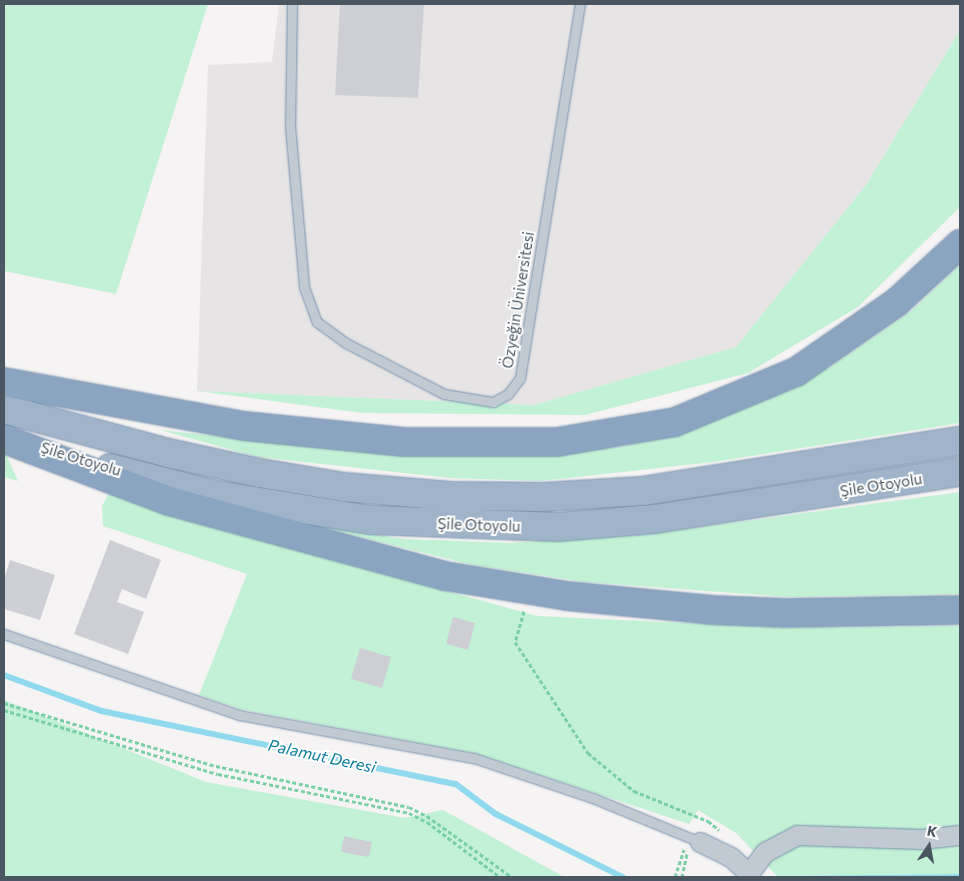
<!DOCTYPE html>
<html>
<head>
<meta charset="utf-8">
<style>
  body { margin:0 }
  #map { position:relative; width:964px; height:881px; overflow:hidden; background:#f5f3f3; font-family:Commissioner,sans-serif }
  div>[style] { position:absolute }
  .education>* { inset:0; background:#e6e4e5 }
  .green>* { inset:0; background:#c3f1d5 }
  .water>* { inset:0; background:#90daee }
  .stream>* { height:5.5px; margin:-2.75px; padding:0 2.75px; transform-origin:2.75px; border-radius:2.75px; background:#90daee }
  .building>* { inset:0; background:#cdcfd5 }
  .path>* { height:3px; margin-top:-1.5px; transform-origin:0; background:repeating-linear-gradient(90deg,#7ad0a6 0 4px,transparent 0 6.5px) }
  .roads { filter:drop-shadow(0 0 1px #7690ad) drop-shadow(0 0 1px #7690ad) }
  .service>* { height:9px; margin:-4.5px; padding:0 4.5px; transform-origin:4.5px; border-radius:4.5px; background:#c1cad2 }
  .minor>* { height:19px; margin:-9.5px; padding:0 9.5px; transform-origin:9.5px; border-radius:9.5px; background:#c1cad2 }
  .trunk>* { height:28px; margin:-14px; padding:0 14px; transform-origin:14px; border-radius:14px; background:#9fb4c9 }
  .motorway>* { height:28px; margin:-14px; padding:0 14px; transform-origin:14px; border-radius:14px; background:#8ba5c1 }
  span { translate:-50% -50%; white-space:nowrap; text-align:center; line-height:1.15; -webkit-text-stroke:4px #fff; paint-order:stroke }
  .street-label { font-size:15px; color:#4a5661 }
  .water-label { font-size:16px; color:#0c7c9b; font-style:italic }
  .frame { position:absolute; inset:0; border:5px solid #4a5661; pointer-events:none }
  .north { position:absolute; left:904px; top:821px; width:50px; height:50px; -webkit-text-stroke:4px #fff; paint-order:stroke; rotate:12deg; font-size:14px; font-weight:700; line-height:20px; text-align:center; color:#4a5661 }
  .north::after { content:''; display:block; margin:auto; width:18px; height:22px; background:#4a5661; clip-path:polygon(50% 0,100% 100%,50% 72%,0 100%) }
</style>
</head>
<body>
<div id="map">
  <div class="education">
    <i style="clip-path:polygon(279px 4px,960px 4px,960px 30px,866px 185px,736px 347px,534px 405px,197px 391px,208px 65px,272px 62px)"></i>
  </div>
  <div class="green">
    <i style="clip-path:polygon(4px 4px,208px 4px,116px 294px,4px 271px)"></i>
    <i style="clip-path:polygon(960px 30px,960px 207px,858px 307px,748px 373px,585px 415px,362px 413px,197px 391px,534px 405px,736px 347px,866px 185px)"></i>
    <i style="clip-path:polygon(960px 265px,960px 423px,713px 462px,541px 481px,450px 478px,258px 457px,160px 430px,260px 441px,535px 454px,622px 447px,685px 431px,763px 401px,830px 367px,910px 312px)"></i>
    <i style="clip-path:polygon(4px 453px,6px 454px,18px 481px,4px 477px)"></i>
    <i style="clip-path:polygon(111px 489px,291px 548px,537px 616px,791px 628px,960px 626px,960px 874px,777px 876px,736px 833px,698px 810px,689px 824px,474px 753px,240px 709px,199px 695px,247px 574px,103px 526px,102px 506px)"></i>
    <i style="clip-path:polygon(960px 492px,960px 594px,788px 597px,585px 582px,473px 565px,304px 523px,404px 539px,510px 543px,641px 535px)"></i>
    <i style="clip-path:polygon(4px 700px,206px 782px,405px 818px,443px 810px,564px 877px,4px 877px)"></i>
  </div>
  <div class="water">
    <i style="clip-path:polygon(960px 874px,960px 877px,777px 877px,777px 876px)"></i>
  </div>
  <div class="stream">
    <i style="left:4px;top:675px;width:104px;rotate:20.2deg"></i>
    <i style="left:102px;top:711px;width:361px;rotate:11.7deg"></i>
    <i style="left:456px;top:784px;width:50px;rotate:36.9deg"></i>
    <i style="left:496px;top:814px;width:142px;rotate:26.4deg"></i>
  </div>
  <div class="building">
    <i style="clip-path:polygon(340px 4px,424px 4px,418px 98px,335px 95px)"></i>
    <i style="clip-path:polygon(110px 540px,161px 560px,146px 599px,122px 589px,117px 602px,144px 612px,128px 654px,74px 634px)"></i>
    <i style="clip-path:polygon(10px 560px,55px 575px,40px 620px,4px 609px,4px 580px)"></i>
    <i style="clip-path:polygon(453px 617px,475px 623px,468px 650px,446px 644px)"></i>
    <i style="clip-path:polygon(360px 648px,391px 657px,382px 688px,351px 679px)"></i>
    <i style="clip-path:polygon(344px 836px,372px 842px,369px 857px,341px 852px)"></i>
  </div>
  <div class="path">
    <i style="left:524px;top:611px;width:32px;rotate:106deg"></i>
    <i style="left:515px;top:642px;width:133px;rotate:56.7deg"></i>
    <i style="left:588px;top:753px;width:60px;rotate:39.6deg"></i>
    <i style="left:634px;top:791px;width:80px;rotate:22.1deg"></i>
    <i style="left:708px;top:821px;width:14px;rotate:39deg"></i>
    <i style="left:4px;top:703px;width:221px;rotate:16.6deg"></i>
    <i style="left:216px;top:766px;width:197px;rotate:12deg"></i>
    <i style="left:409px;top:807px;width:20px;rotate:27deg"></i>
    <i style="left:427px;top:816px;width:105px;rotate:35.7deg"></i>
    <i style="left:4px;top:710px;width:223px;rotate:16.7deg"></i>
    <i style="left:218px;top:774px;width:195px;rotate:11.5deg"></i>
    <i style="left:409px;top:813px;width:20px;rotate:27deg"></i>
    <i style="left:427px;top:822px;width:91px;rotate:37deg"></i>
    <i style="left:675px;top:877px;width:29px;rotate:-72deg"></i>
    <i style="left:682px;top:877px;width:25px;rotate:-78deg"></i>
  </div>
  <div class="roads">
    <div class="service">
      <i style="left:292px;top:4px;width:122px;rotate:90.9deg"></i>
      <i style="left:290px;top:126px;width:162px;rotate:85deg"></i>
      <i style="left:304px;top:287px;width:37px;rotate:70deg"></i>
      <i style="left:317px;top:322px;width:36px;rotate:36deg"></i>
      <i style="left:346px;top:343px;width:110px;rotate:27.5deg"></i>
      <i style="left:444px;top:394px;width:50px;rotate:9.3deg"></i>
      <i style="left:493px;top:402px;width:17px;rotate:-28deg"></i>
      <i style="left:508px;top:394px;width:20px;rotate:-53deg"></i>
      <i style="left:520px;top:378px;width:379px;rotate:-80.9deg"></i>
      <i style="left:4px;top:634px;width:249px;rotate:19deg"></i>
      <i style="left:239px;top:715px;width:239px;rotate:10.4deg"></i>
      <i style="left:474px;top:758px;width:126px;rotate:18.6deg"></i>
      <i style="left:593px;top:798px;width:116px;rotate:22.4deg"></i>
    </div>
    <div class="minor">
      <i style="left:700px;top:842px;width:34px;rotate:26deg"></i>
      <i style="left:731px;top:857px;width:23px;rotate:43deg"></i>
      <i style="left:746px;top:877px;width:31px;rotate:-53deg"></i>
      <i style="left:765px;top:852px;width:36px;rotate:-28deg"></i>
      <i style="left:797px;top:835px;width:124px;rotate:1.8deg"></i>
      <i style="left:921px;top:839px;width:39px;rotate:-6deg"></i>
    </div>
    <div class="trunk">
      <i style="left:4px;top:409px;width:170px;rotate:15deg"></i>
      <i style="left:168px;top:453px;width:94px;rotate:12.3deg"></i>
      <i style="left:260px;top:473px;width:85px;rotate:9.5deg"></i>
      <i style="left:344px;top:487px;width:106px;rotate:4.9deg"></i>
      <i style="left:450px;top:496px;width:93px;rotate:0.6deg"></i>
      <i style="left:543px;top:497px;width:100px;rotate:-3.4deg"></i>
      <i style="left:643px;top:491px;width:321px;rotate:-9deg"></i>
      <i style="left:110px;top:468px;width:104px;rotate:14.4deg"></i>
      <i style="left:211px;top:494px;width:161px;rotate:9.3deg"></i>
      <i style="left:370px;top:520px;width:188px;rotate:2.1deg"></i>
      <i style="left:558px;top:527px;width:97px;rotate:-4.7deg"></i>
      <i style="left:655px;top:519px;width:309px;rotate:-8.8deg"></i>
    </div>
    <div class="motorway">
      <i style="left:4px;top:382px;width:244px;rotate:10.4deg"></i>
      <i style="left:244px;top:426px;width:161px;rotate:5.7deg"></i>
      <i style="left:404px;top:442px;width:153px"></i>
      <i style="left:557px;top:442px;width:120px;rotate:-9.6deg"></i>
      <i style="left:675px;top:422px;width:131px;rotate:-22.5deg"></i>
      <i style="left:796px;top:372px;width:123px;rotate:-34.7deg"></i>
      <i style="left:897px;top:302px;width:86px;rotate:-42.6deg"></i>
      <i style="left:4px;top:439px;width:176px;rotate:20.6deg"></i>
      <i style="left:169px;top:501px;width:286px;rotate:15.2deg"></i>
      <i style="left:445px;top:576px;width:124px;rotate:9.3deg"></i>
      <i style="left:567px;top:596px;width:146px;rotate:5.5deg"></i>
      <i style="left:712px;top:610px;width:74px;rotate:2.3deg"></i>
      <i style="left:786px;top:613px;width:174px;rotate:-1deg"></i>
    </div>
  </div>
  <div class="street-label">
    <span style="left:518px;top:300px;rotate:-81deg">Özyeğin Üniversitesi</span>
    <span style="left:81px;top:459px;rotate:17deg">Şile Otoyolu</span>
    <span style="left:881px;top:485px;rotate:-9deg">Şile Otoyolu</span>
    <span style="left:479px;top:525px;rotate:2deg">Şile Otoyolu</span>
  </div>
  <div class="water-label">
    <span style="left:322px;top:756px;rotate:12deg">Palamut Deresi</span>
  </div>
  <div class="frame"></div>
  <div class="north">K</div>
</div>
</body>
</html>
